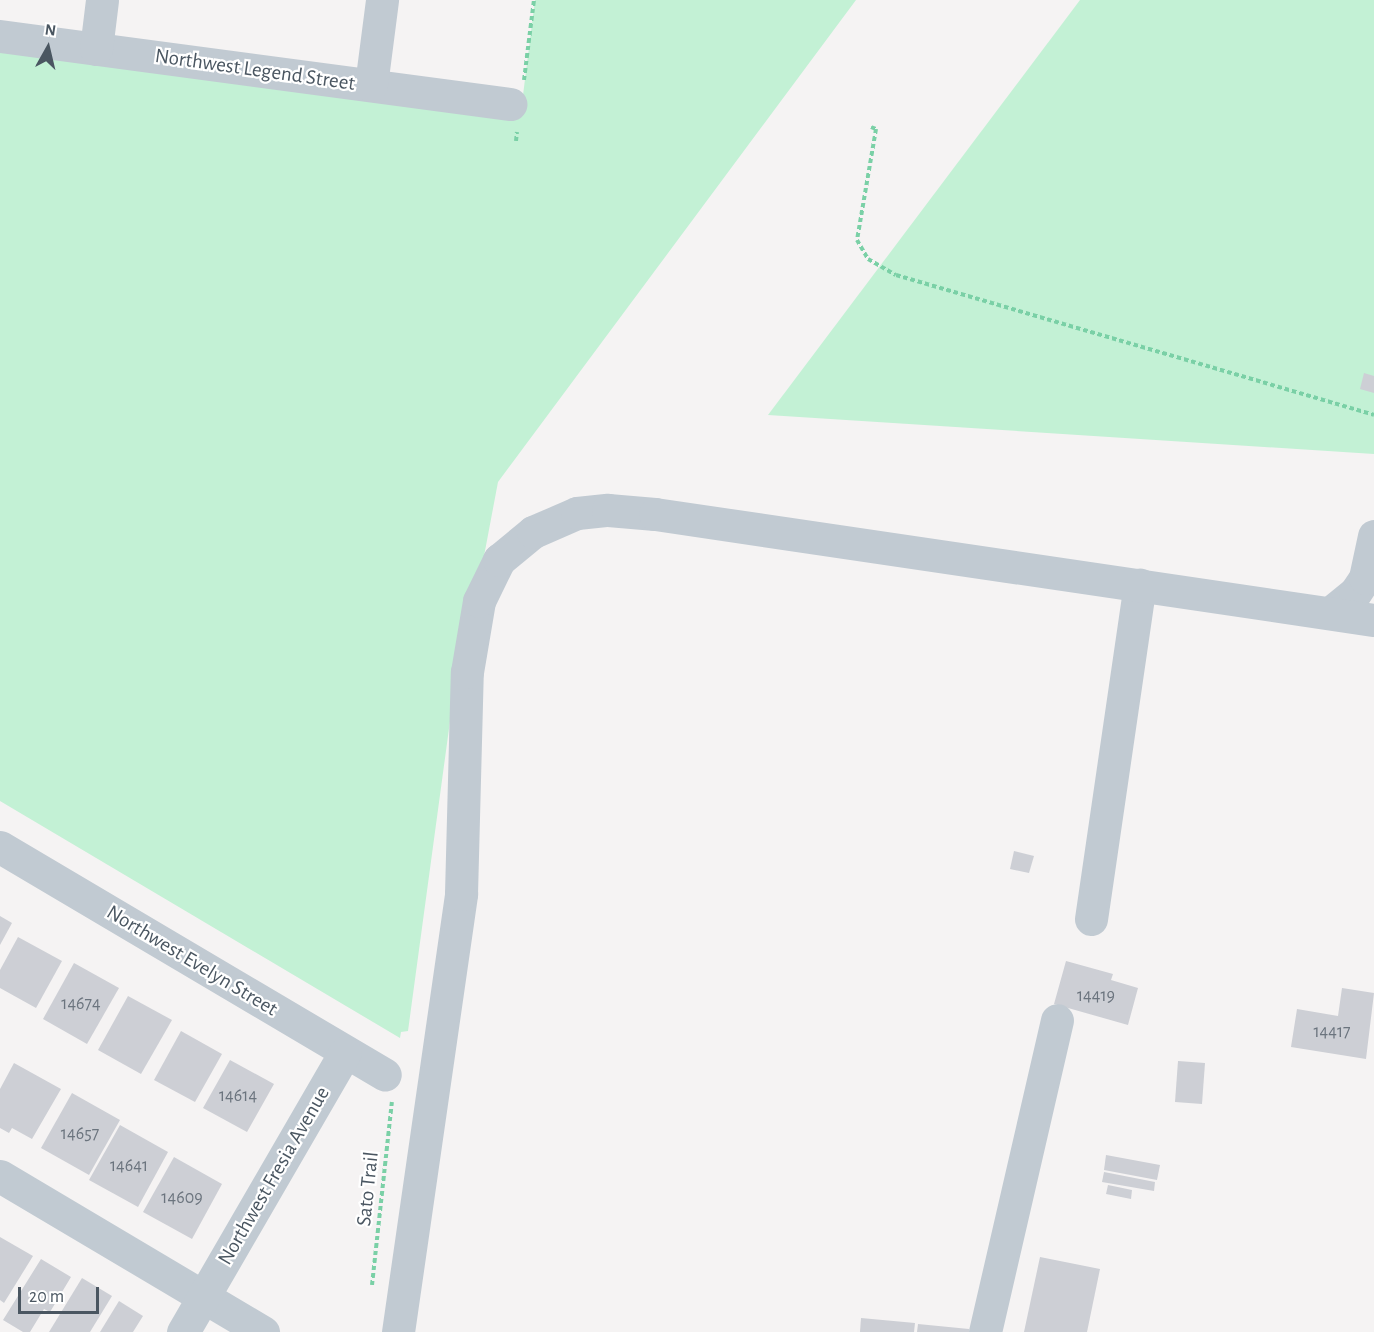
<!DOCTYPE html>
<html>
<head>
<meta charset="utf-8">
<style>
  body { margin:0 }
  #map { position:relative; width:1374px; height:1332px; overflow:hidden; background:#f5f3f3; font-family:"Alegreya Sans",sans-serif }
  div>[style] { position:absolute }
  .green>* { inset:0; background:#c3f1d5 }
  .building>* { inset:0; background:#cdcfd5 }
  .path>* { height:4px; margin-top:-2px; transform-origin:0; background:repeating-linear-gradient(90deg,#7ad0a6 0 4.5px,transparent 0 7.5px) }
  .minor>* { height:33px; margin:-16.5px; padding:0 16.5px; transform-origin:16.5px; border-radius:16.5px; background:#c1cad2 }
  span { translate:-50% -50%; white-space:nowrap; text-align:center; line-height:1.15; -webkit-text-stroke:4.5px #fff; paint-order:stroke }
  .number-label { font-size:18px; color:#6b747e }
  .number-label span { -webkit-text-stroke-width:0 }
  .street-label { font-size:21px; color:#4a5661 }
  .north { position:absolute; left:18px; top:18px; width:60px; height:60px; -webkit-text-stroke:4px #fff; paint-order:stroke; rotate:8deg; font-size:16px; font-weight:700; line-height:24px; text-align:center; color:#4a5661 }
  .north::after { content:''; display:block; margin:auto; width:21px; height:27px; background:#4a5661; clip-path:polygon(50% 0,100% 100%,50% 72%,0 100%) }
  .scale { position:absolute; left:18px; top:1287px; width:81px; height:27px; box-sizing:border-box; border:3px solid #4a5661; border-top:0; padding-left:8px; font-size:18px; line-height:21px; white-space:nowrap; color:#4a5661; -webkit-text-stroke:4px #fff; paint-order:stroke }
</style>
</head>
<body>
<div id="map">
  <div class="green">
    <i style="clip-path:polygon(535px 0,856px 0,498px 482px,461px 678px,456px 677px,408px 1031px,401px 1032px,400px 1038px,0 801px,0 34px,522px 103px)"></i>
    <i style="clip-path:polygon(1080px 0,1374px 0,1374px 454px,768px 415px)"></i>
  </div>
  <div class="building">
    <i style="clip-path:polygon(1364px 373px,1374px 376px,1374px 393px,1360px 389px)"></i>
    <i style="clip-path:polygon(1014px 851px,1034px 856px,1029px 873px,1010px 869px)"></i>
    <i style="clip-path:polygon(0 916px,12px 923px,0 945px)"></i>
    <i style="clip-path:polygon(18px 937px,62px 961px,36px 1008px,0 988px,0 970px)"></i>
    <i style="clip-path:polygon(1066px 961px,1113px 974px,1111px 980px,1138px 988px,1128px 1025px,1054px 1004px)"></i>
    <i style="clip-path:polygon(74px 963px,119px 988px,87px 1044px,43px 1019px)"></i>
    <i style="clip-path:polygon(1342px 988px,1374px 993px,1366px 1059px,1291px 1047px,1297px 1009px,1338px 1016px)"></i>
    <i style="clip-path:polygon(128px 996px,172px 1020px,141px 1074px,98px 1050px)"></i>
    <i style="clip-path:polygon(181px 1031px,222px 1054px,195px 1102px,154px 1080px)"></i>
    <i style="clip-path:polygon(230px 1060px,274px 1084px,247px 1132px,203px 1108px)"></i>
    <i style="clip-path:polygon(1178px 1061px,1205px 1063px,1202px 1104px,1175px 1102px)"></i>
    <i style="clip-path:polygon(14px 1063px,61px 1089px,32px 1139px,12px 1128px,9px 1133px,0 1128px,0 1089px)"></i>
    <i style="clip-path:polygon(72px 1093px,120px 1120px,89px 1175px,41px 1148px)"></i>
    <i style="clip-path:polygon(120px 1125px,168px 1152px,138px 1207px,89px 1180px)"></i>
    <i style="clip-path:polygon(1106px 1155px,1160px 1165px,1157px 1180px,1104px 1170px)"></i>
    <i style="clip-path:polygon(174px 1157px,222px 1184px,192px 1239px,143px 1212px)"></i>
    <i style="clip-path:polygon(1104px 1172px,1155px 1182px,1154px 1191px,1102px 1182px)"></i>
    <i style="clip-path:polygon(1108px 1185px,1132px 1190px,1131px 1199px,1106px 1194px)"></i>
    <i style="clip-path:polygon(0 1237px,33px 1256px,4px 1303px,0 1300px)"></i>
    <i style="clip-path:polygon(1040px 1257px,1100px 1269px,1087px 1332px,1024px 1332px)"></i>
    <i style="clip-path:polygon(41px 1259px,71px 1277px,50px 1312px,44px 1309px,30px 1332px,23px 1332px,3px 1320px)"></i>
    <i style="clip-path:polygon(82px 1278px,112px 1296px,90px 1332px,49px 1332px)"></i>
    <i style="clip-path:polygon(119px 1301px,143px 1316px,133px 1332px,100px 1332px)"></i>
    <i style="clip-path:polygon(861px 1318px,915px 1323px,914px 1332px,860px 1332px)"></i>
    <i style="clip-path:polygon(918px 1324px,969px 1329px,969px 1332px,917px 1332px)"></i>
  </div>
  <div class="path">
    <i style="left:524px;top:80px;width:81px;rotate:-82.9deg"></i>
    <i style="left:871px;top:127px;width:5px;rotate:22deg"></i>
    <i style="left:876px;top:129px;width:113px;rotate:99.7deg"></i>
    <i style="left:857px;top:240px;width:22px;rotate:60deg"></i>
    <i style="left:868px;top:259px;width:32px;rotate:30deg"></i>
    <i style="left:896px;top:275px;width:498px;rotate:16.3deg"></i>
    <i style="left:516px;top:141px;width:9px;rotate:-84deg"></i>
    <i style="left:372px;top:1285px;width:184px;rotate:-83.8deg"></i>
  </div>
  <div class="minor">
    <i style="left:0;top:36px;width:515px;rotate:7.59deg"></i>
    <i style="left:96px;top:49px;width:49px;rotate:-83deg"></i>
    <i style="left:371px;top:85px;width:86px;rotate:-82.6deg"></i>
    <i style="left:1330px;top:613px;width:32px;rotate:-39deg"></i>
    <i style="left:1355px;top:593px;width:18px;rotate:-56deg"></i>
    <i style="left:1365px;top:578px;width:43px;rotate:-77.9deg"></i>
    <i style="left:0;top:847px;width:447px;rotate:30.6deg"></i>
    <i style="left:1091px;top:919px;width:338px;rotate:-81.7deg"></i>
    <i style="left:0;top:1176px;width:306px;rotate:30.7deg"></i>
    <i style="left:183px;top:1332px;width:323px;rotate:-59.9deg"></i>
    <i style="left:398px;top:1332px;width:443px;rotate:-81.8deg"></i>
    <i style="left:461px;top:894px;width:222px;rotate:-88.5deg"></i>
    <i style="left:467px;top:672px;width:72px;rotate:-80.4deg"></i>
    <i style="left:479px;top:601px;width:46px;rotate:-64deg"></i>
    <i style="left:499px;top:560px;width:44px;rotate:-39.5deg"></i>
    <i style="left:533px;top:532px;width:48px;rotate:-23.4deg"></i>
    <i style="left:577px;top:513px;width:31px;rotate:-6deg"></i>
    <i style="left:608px;top:510px;width:47px;rotate:4.9deg"></i>
    <i style="left:655px;top:514px;width:727px;rotate:8.39deg"></i>
    <i style="left:985px;top:1332px;width:320px;rotate:-77deg"></i>
  </div>
  <div class="number-label">
    <span style="left:1096px;top:996px">14419</span>
    <span style="left:81px;top:1004px">14674</span>
    <span style="left:1332px;top:1032px">14417</span>
    <span style="left:238px;top:1096px">14614</span>
    <span style="left:80px;top:1134px">14657</span>
    <span style="left:129px;top:1166px">14641</span>
    <span style="left:182px;top:1198px">14609</span>
  </div>
  <div class="street-label">
    <span style="left:255px;top:70px;rotate:8deg">Northwest Legend Street</span>
    <span style="left:192px;top:961px;rotate:31deg">Northwest Evelyn Street</span>
    <span style="left:274px;top:1176px;rotate:-60deg">Northwest Fresia Avenue</span>
    <span style="left:368px;top:1189px;rotate:-84deg">Sato Trail</span>
  </div>
  <div class="north">N</div>
  <div class="scale">20 m</div>
</div>
</body>
</html>
